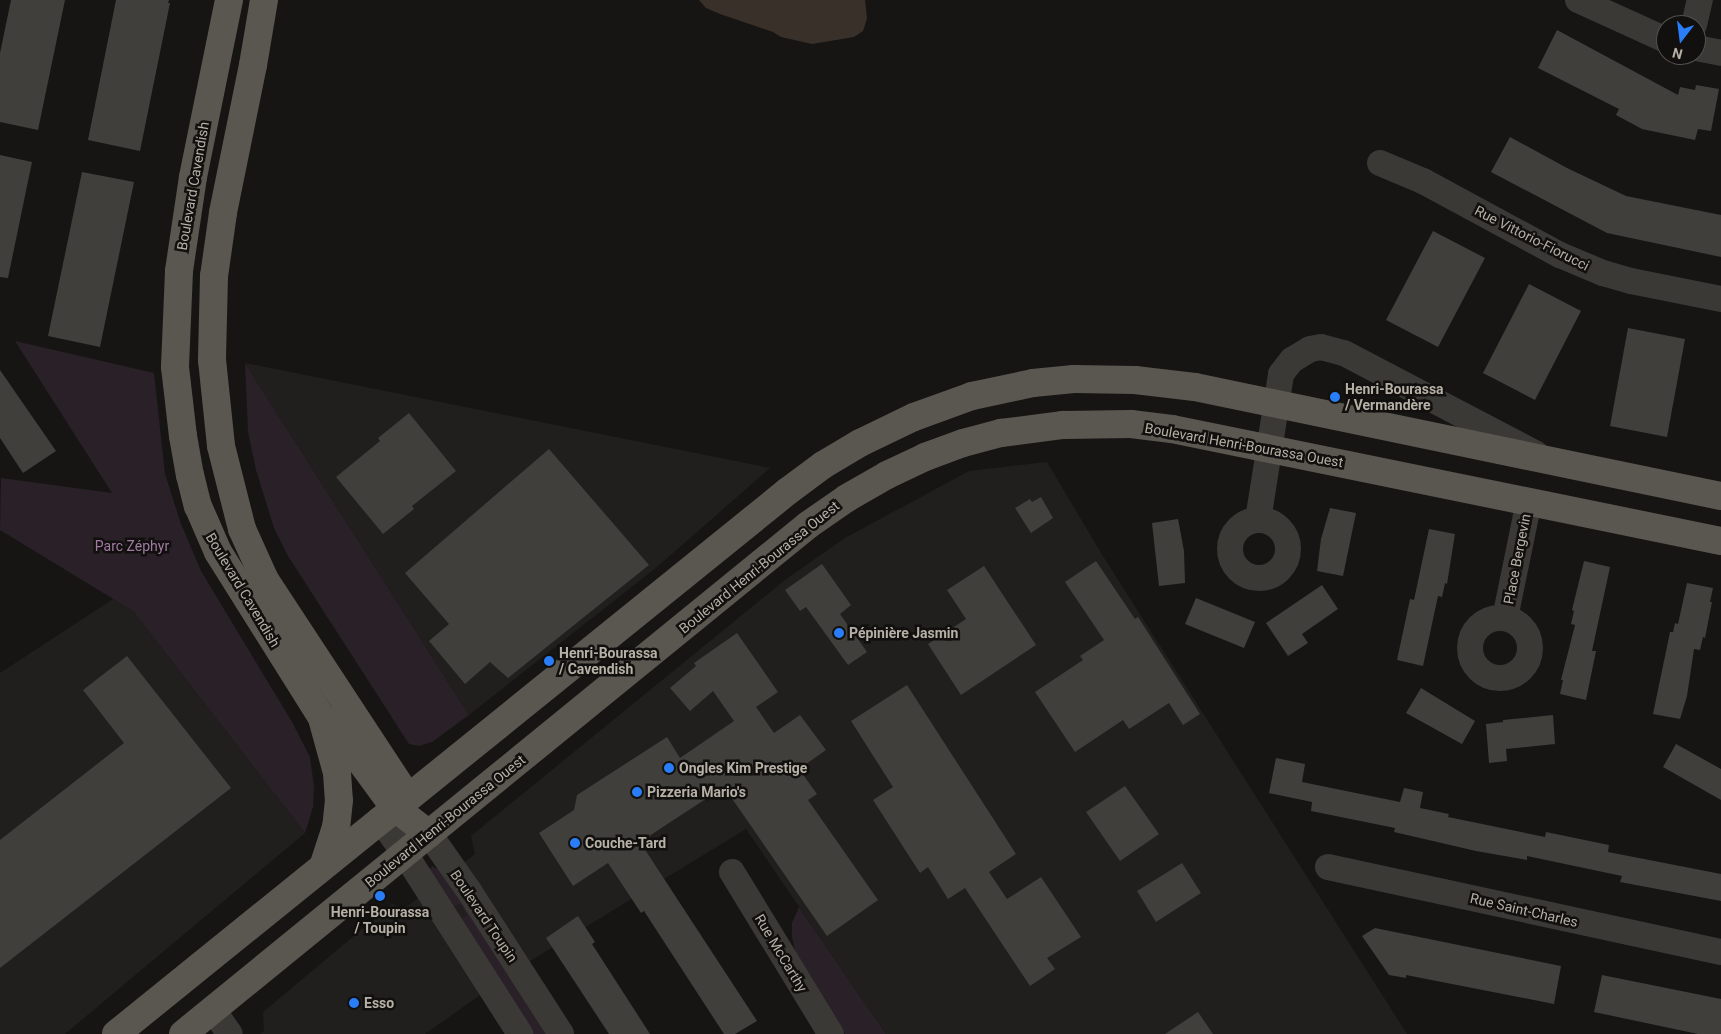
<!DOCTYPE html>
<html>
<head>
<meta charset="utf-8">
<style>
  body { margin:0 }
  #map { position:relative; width:1721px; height:1034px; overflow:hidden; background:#161514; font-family:Roboto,sans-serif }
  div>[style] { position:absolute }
  .built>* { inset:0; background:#201f1d }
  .green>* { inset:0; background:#292028 }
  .water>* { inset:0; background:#3a302a }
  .building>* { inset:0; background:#403f3b }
  .minor>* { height:26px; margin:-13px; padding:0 13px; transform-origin:13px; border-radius:13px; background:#3b3935 }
  .minor>.ring { margin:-13px; padding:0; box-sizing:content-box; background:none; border:26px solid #3b3935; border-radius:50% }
  .major>* { height:28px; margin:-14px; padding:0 14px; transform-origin:14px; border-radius:14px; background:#5a5750 }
  .dots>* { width:14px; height:14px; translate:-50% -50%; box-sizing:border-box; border:2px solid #11100f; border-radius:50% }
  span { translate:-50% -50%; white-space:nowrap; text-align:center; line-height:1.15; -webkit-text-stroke:5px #11100f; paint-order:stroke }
  .street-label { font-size:14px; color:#b6b0a5 }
  .poi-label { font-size:14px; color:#b6b0a5; font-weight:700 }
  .left { translate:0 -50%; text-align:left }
  .park-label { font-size:14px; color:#a27ba2 }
  .north { position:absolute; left:1656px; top:15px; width:50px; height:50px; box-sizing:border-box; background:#11100f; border:1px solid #53504b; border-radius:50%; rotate:195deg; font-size:14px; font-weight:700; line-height:20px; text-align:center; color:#b6b0a5 }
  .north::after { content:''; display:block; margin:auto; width:18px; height:22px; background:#297ef8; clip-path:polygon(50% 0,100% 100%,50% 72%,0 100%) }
</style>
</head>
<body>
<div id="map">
  <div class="built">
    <i style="clip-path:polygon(245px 363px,770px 468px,657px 567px,469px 715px)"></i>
    <i style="clip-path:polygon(1047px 462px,1101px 553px,1407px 1034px,886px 1034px,746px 829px,517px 969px,425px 1034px,260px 1034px,264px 1031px,263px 1012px,392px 904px,405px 908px,475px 854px,471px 836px,785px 580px,845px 538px,969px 471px)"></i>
    <i style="clip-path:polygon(113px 599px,133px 611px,305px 833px,65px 1034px,0 1034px,0 673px)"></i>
  </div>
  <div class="green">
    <i style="clip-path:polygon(15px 341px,154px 373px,165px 474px,181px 524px,201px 571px,292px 722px,310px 757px,314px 787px,313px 807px,305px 833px,133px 611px,0 530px,1px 478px,112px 493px)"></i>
    <i style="clip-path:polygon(245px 363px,469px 715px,432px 742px,419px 746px,409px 744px,288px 556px,274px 528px,256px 470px,248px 432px)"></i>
    <i style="clip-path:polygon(evenodd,432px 866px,439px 870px,551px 1034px,529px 1034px,429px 871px,432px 866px,460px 904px,467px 915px,461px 919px,453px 907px,460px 904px)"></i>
    <i style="clip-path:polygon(799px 907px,886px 1034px,845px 1034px,797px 959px,792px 937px,792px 923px)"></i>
  </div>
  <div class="water">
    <i style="clip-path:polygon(699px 0,865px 0,867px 18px,863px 31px,854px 37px,812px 44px,781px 37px,773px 32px,720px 14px,706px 8px)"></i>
  </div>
  <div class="building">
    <i style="clip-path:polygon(11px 0,65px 0,38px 130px,0 122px,0 53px)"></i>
    <i style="clip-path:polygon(116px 0,169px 0,168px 3px,170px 3px,140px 151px,88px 140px)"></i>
    <i style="clip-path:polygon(1557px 30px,1678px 95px,1680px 87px,1695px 90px,1696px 85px,1719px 89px,1711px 131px,1698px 129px,1695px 140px,1642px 129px,1616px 115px,1619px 109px,1538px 68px)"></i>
    <i style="clip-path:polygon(1510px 137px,1567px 168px,1626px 196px,1721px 215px,1721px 257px,1607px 233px,1491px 172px)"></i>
    <i style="clip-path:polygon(0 155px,32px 162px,8px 278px,0 277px)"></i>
    <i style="clip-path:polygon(82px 172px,134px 182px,100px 347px,48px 336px)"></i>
    <i style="clip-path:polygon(1433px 231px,1485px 258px,1438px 347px,1386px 320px)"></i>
    <i style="clip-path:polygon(1529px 284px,1581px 311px,1535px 400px,1483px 373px)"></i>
    <i style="clip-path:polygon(1628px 328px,1685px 339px,1667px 437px,1610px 426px)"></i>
    <i style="clip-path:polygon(0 370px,56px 451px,23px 473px,0 438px)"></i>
    <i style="clip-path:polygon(409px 413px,456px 471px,412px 506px,414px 509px,383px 534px,336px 477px,380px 441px,378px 438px)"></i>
    <i style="clip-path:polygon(549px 449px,649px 565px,508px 678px,490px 662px,465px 684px,429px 641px,449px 624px,405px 573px)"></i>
    <i style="clip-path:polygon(1041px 497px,1053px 518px,1031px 533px,1015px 508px,1030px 499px,1032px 502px)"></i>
    <i style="clip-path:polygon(1330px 508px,1356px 513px,1343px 576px,1317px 571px,1321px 539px)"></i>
    <i style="clip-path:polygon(1178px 519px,1184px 551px,1185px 583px,1159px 586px,1152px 523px)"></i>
    <i style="clip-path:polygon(1429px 529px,1455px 534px,1447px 584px,1445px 583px,1442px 597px,1438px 596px,1423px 666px,1397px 660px,1410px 599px,1414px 600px)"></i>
    <i style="clip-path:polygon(1096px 561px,1135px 619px,1138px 617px,1200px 714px,1183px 725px,1169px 703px,1129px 729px,1123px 720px,1075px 752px,1035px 692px,1083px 660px,1080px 656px,1104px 640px,1065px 582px)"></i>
    <i style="clip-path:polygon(1584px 561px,1610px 567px,1592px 651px,1596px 651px,1586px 700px,1560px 694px,1563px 680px,1561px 680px,1575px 625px,1571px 624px,1574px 611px,1572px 610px)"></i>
    <i style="clip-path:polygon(822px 564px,851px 605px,840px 614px,867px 652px,848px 665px,806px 607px,800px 611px,785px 590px)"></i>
    <i style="clip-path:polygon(984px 566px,1036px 645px,961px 695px,928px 644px,966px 619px,947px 590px)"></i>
    <i style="clip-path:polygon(1687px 583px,1713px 588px,1710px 602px,1712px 602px,1705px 638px,1703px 637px,1700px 650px,1694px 649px,1687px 696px,1680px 719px,1653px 714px,1670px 632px,1673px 632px,1675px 623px,1678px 624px)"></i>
    <i style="clip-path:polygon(1322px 585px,1338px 609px,1302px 634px,1308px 643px,1288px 656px,1266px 623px)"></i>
    <i style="clip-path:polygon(1196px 598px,1255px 622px,1244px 648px,1185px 624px)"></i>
    <i style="clip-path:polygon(737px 633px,778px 692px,756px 707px,774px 733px,800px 715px,826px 750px,799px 769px,817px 794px,808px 800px,878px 900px,827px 936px,724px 787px,640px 842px,757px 1021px,735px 1034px,724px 1034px,644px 911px,641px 913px,608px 863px,573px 886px,539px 833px,574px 810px,577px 795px,667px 737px,680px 758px,734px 721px,713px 691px,690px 711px,670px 688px,696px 666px,694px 663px)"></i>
    <i style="clip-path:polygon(127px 656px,231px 788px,0 968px,0 840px,124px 743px,83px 690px)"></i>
    <i style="clip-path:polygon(907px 685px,1016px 854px,989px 872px,1007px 899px,1041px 877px,1081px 937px,1047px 958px,1055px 969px,1030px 986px,965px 888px,948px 899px,928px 867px,920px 873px,873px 800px,893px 787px,851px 721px)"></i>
    <i style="clip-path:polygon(1421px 688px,1475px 721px,1462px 744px,1406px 713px)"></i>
    <i style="clip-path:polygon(1553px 715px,1555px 744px,1506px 749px,1507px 761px,1489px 763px,1486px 724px,1503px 722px,1503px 720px)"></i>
    <i style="clip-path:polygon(1676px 744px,1721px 769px,1721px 800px,1663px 767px)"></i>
    <i style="clip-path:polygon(1276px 758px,1305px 764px,1302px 782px,1400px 802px,1404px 788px,1423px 792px,1420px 808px,1449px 814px,1448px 817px,1545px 837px,1546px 832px,1609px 845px,1608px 852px,1721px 874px,1721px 901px,1620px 882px,1622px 876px,1527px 856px,1527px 860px,1476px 851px,1394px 832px,1395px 828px,1311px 811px,1312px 802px,1269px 793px)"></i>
    <i style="clip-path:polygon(1125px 786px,1159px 834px,1120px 861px,1086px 812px)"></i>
    <i style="clip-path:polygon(1182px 863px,1201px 893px,1156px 922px,1137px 891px)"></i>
    <i style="clip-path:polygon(578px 916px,595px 942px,592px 944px,650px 1034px,609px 1034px,546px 938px)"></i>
    <i style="clip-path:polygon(1375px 928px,1561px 966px,1554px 1004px,1406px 975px,1406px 978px,1389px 975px,1362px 936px)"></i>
    <i style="clip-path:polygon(1602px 975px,1721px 999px,1721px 1034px,1698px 1034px,1594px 1012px)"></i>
    <i style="clip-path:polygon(1198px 1012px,1213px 1034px,1165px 1034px)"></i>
  </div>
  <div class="minor">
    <i style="left:1578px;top:0;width:97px;rotate:24.4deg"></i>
    <i style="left:1694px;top:25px;width:26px;rotate:-77deg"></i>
    <i style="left:1696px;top:48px;width:25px;rotate:11deg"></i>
    <i style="left:1380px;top:163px;width:47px;rotate:22.7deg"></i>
    <i style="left:1423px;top:181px;width:156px;rotate:28.4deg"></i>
    <i style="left:1560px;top:255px;width:47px;rotate:22.7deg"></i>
    <i style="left:1603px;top:273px;width:29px;rotate:16deg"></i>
    <i style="left:1631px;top:281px;width:92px;rotate:11.3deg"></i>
    <i style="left:1258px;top:520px;width:148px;rotate:-81deg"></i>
    <i style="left:1281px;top:374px;width:18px;rotate:-52deg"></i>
    <i style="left:1292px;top:360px;width:21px;rotate:-31deg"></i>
    <i style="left:1310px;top:349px;width:11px;rotate:-10deg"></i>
    <i style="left:1321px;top:347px;width:24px;rotate:15deg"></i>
    <i style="left:1344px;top:353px;width:217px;rotate:27.7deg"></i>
    <i class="ring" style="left:1230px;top:520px;width:32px;height:32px"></i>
    <i class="ring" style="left:1470px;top:618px;width:34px;height:34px"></i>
    <i style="left:1505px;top:618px;width:119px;rotate:-78.4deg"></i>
    <i style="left:380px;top:819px;width:43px;rotate:54.5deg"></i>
    <i style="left:405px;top:854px;width:214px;rotate:57.4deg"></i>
    <i style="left:429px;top:834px;width:70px;rotate:54.9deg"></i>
    <i style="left:469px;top:891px;width:170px;rotate:57.2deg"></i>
    <i style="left:1328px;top:867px;width:402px;rotate:12.2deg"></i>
    <i style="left:732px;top:872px;width:190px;rotate:58.6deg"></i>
    <i style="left:213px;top:1010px;width:29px;rotate:55deg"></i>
  </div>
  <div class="major">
    <i style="left:229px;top:0;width:181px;rotate:101.5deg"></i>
    <i style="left:193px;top:177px;width:95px;rotate:98.5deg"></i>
    <i style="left:179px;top:271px;width:96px;rotate:92.4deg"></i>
    <i style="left:175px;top:367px;width:69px;rotate:83.4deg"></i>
    <i style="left:183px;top:436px;width:40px;rotate:80deg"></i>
    <i style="left:190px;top:475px;width:32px;rotate:76deg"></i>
    <i style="left:198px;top:506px;width:50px;rotate:66.5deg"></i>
    <i style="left:218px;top:552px;width:194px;rotate:57.9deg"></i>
    <i style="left:321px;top:716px;width:47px;rotate:47.6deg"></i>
    <i style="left:353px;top:751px;width:69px;rotate:53.8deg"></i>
    <i style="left:394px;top:807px;width:44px;rotate:37.6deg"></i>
    <i style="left:264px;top:0;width:66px;rotate:99.6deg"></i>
    <i style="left:253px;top:65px;width:151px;rotate:101.5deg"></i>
    <i style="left:223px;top:213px;width:64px;rotate:98.1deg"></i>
    <i style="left:214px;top:276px;width:84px;rotate:91.4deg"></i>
    <i style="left:212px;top:360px;width:86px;rotate:84deg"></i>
    <i style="left:221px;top:446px;width:86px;rotate:75.8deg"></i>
    <i style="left:242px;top:529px;width:56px;rotate:65.7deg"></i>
    <i style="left:265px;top:580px;width:254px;rotate:56.7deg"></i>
    <i style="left:323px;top:722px;width:53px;rotate:74.6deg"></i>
    <i style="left:337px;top:773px;width:27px;rotate:86deg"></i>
    <i style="left:339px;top:800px;width:27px;rotate:96deg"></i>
    <i style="left:336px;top:827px;width:39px;rotate:108deg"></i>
    <i style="left:116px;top:1034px;width:864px;rotate:-38.94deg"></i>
    <i style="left:788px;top:491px;width:44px;rotate:-36.6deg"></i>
    <i style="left:823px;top:465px;width:43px;rotate:-30.7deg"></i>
    <i style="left:860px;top:443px;width:60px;rotate:-25.7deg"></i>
    <i style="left:914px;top:417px;width:62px;rotate:-19.9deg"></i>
    <i style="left:972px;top:396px;width:62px;rotate:-12deg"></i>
    <i style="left:1033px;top:383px;width:41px;rotate:-5.6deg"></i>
    <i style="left:1074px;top:379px;width:61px;rotate:0.9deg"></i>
    <i style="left:1135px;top:380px;width:60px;rotate:6.7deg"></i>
    <i style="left:1195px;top:387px;width:537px;rotate:11.71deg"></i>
    <i style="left:183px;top:1034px;width:806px;rotate:-39.16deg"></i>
    <i style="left:808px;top:525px;width:47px;rotate:-34.7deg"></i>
    <i style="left:847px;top:498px;width:46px;rotate:-29.9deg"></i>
    <i style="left:887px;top:475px;width:42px;rotate:-25.3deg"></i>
    <i style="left:925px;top:457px;width:40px;rotate:-20.2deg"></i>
    <i style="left:963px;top:443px;width:39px;rotate:-15deg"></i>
    <i style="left:1001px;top:433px;width:63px;rotate:-7.4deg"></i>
    <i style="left:1063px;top:425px;width:68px;rotate:-0.8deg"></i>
    <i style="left:1131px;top:424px;width:41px;rotate:7deg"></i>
    <i style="left:1172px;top:429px;width:560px;rotate:11.53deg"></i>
  </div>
  <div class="dots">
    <i style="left:1335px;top:397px;background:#297ef8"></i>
    <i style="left:839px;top:633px;background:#297ef8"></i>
    <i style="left:549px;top:661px;background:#297ef8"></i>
    <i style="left:669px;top:768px;background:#297ef8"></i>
    <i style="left:637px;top:792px;background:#297ef8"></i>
    <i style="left:575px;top:843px;background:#297ef8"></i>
    <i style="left:380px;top:896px;background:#297ef8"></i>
    <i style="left:354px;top:1003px;background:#297ef8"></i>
  </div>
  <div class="street-label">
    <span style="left:193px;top:186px;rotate:-80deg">Boulevard Cavendish</span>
    <span style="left:1532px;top:238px;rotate:27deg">Rue Vittorio-Fiorucci</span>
    <span style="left:1244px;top:445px;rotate:10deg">Boulevard Henri-Bourassa Ouest</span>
    <span style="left:1517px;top:559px;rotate:-79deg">Place Bergevin</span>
    <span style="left:759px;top:567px;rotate:-39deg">Boulevard Henri-Bourassa Ouest</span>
    <span style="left:243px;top:590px;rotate:59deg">Boulevard Cavendish</span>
    <span style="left:445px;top:821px;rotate:-39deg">Boulevard Henri-Bourassa Ouest</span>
    <span style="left:1524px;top:910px;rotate:13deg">Rue Saint-Charles</span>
    <span style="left:484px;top:916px;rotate:56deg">Boulevard Toupin</span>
    <span style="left:781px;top:953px;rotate:59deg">Rue McCarthy</span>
  </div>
  <div class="poi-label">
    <span class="left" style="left:1345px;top:397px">Henri-Bourassa<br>/ Vermandère</span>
    <span class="left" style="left:849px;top:633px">Pépinière Jasmin</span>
    <span class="left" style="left:559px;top:661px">Henri-Bourassa<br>/ Cavendish</span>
    <span class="left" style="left:679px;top:768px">Ongles Kim Prestige</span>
    <span class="left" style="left:647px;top:792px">Pizzeria Mario's</span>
    <span class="left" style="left:585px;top:843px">Couche-Tard</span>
    <span style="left:380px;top:920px">Henri-Bourassa<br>/ Toupin</span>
    <span class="left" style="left:364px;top:1003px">Esso</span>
  </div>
  <div class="park-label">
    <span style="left:132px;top:546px">Parc Zéphyr</span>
  </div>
  <div class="north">N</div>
</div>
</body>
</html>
